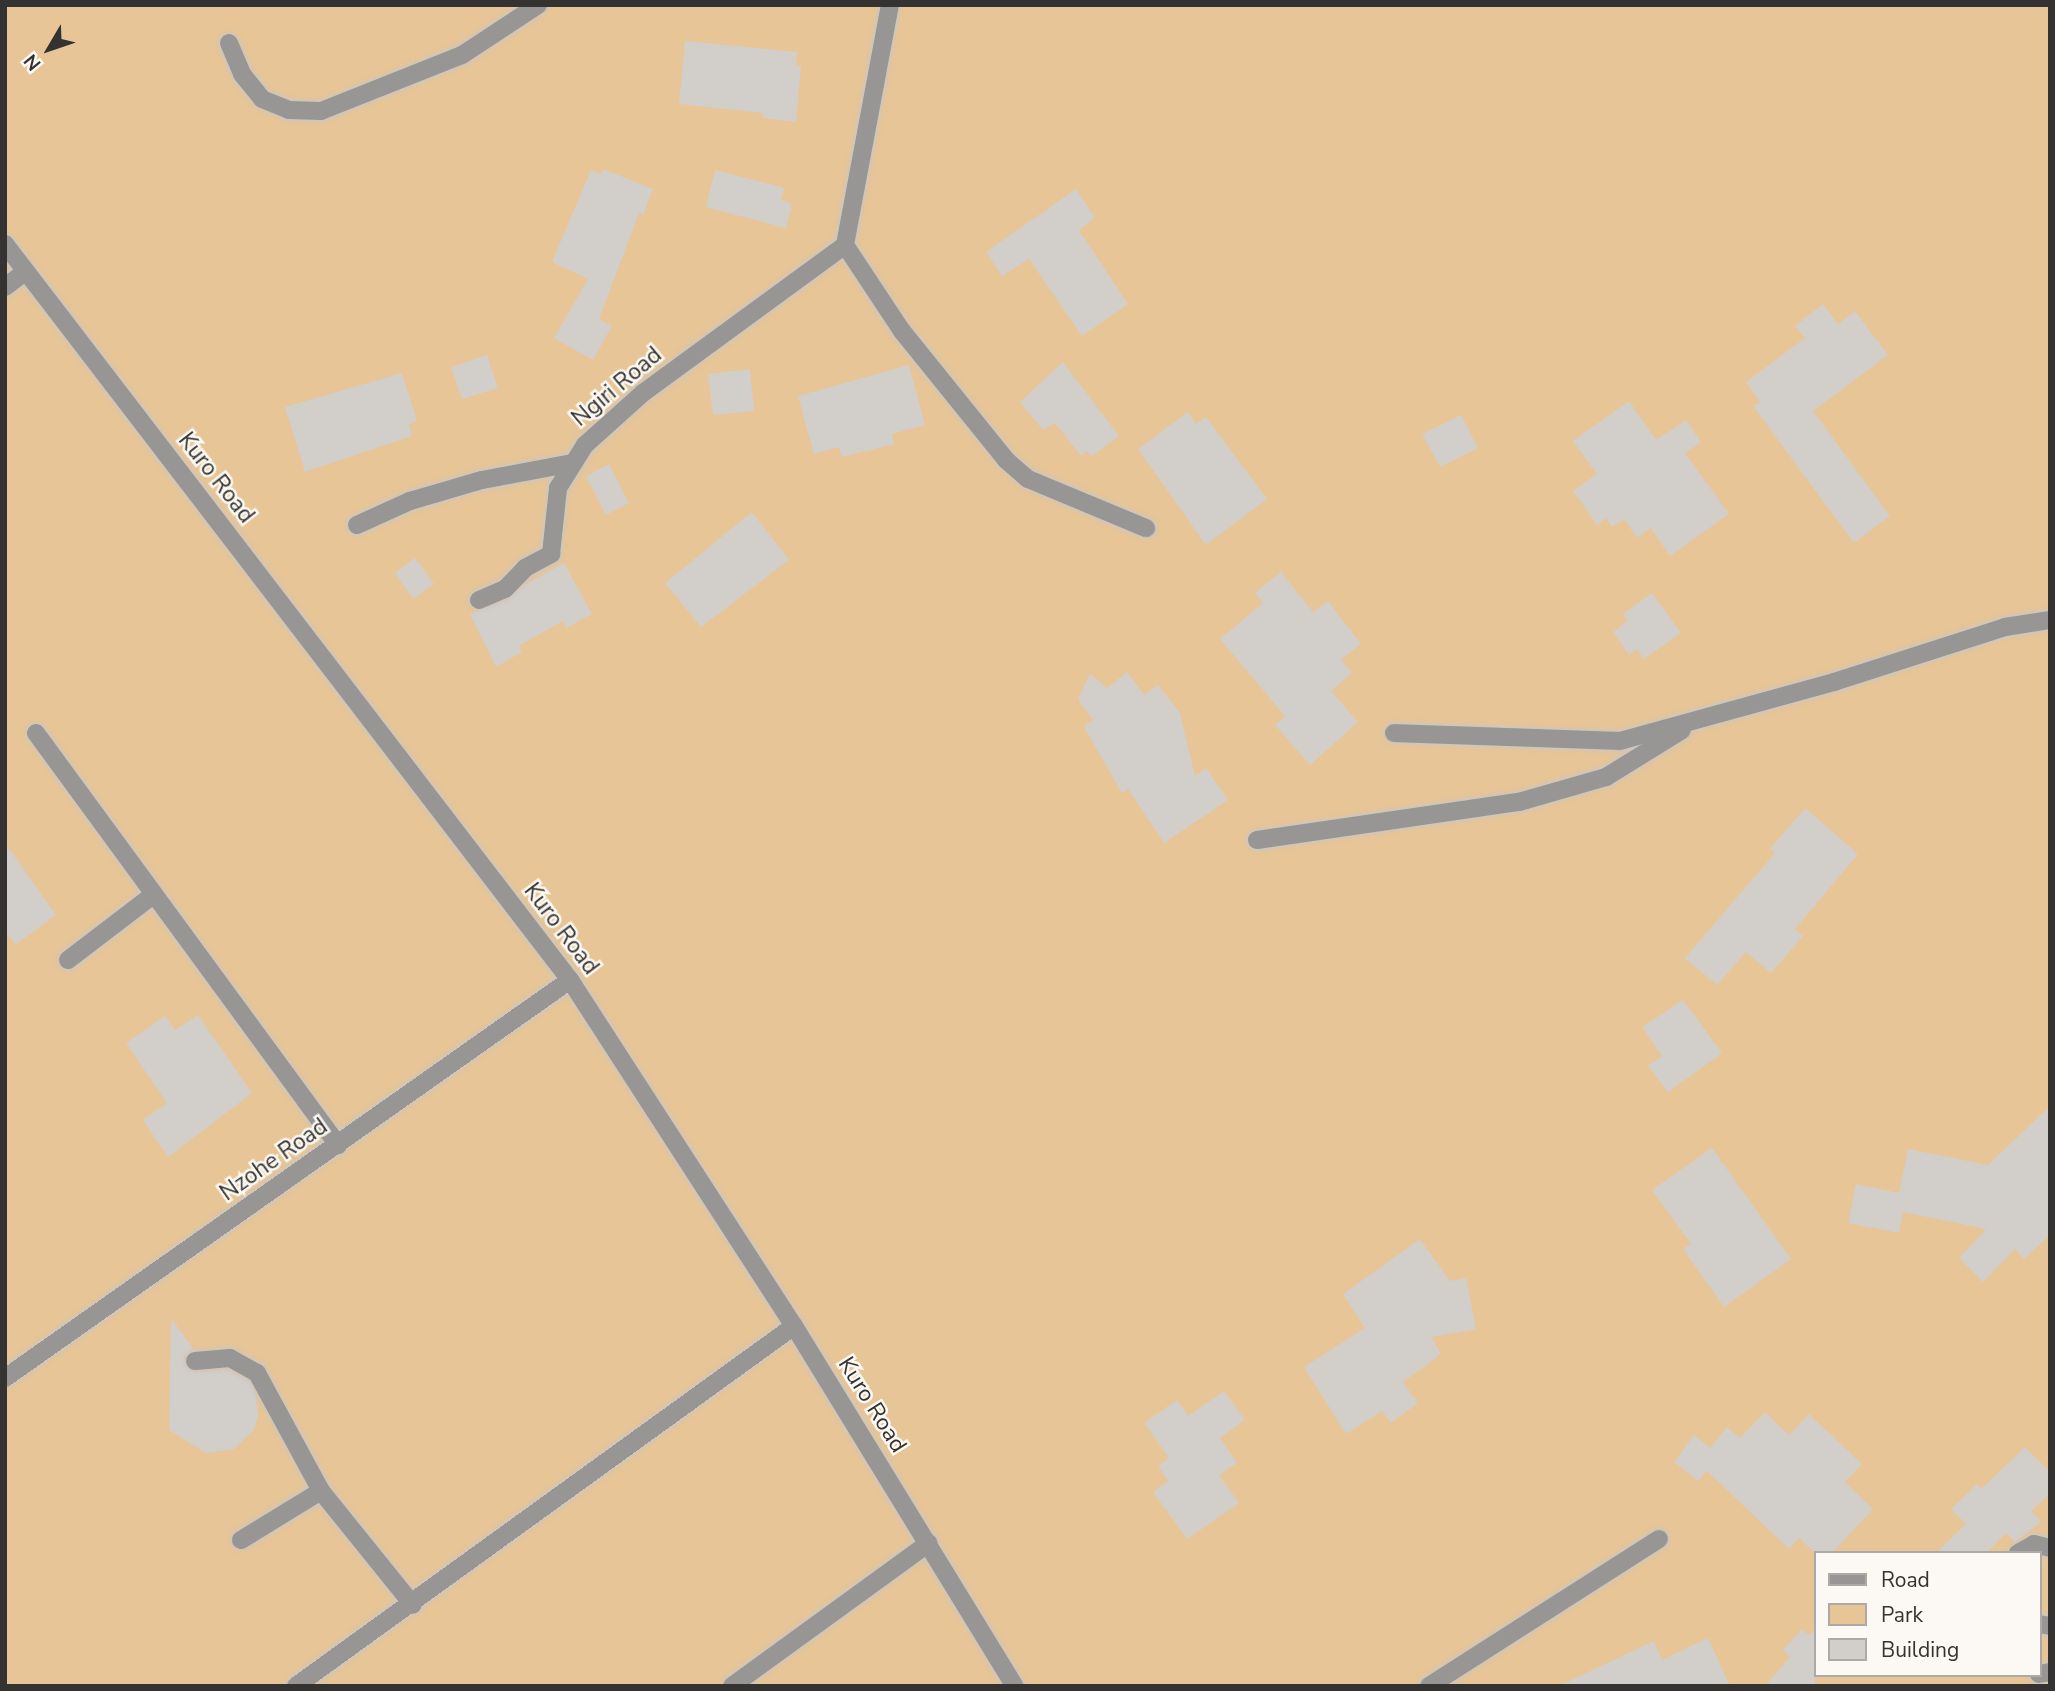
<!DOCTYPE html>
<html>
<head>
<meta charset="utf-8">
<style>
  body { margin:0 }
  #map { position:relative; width:2055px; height:1691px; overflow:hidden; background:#efebe7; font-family:"Nunito Sans",sans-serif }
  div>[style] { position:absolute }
  .green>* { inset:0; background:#e7c596 }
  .building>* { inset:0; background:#d2ceca }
  .roads { filter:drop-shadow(0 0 2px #cac6c3) drop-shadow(0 0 2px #cac6c3) }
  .minor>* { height:18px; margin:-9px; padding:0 9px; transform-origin:9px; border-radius:9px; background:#979694 }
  span { translate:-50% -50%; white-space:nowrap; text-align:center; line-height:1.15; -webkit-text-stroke:5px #fcf9f4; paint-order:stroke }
  .street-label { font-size:23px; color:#343331 }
  .frame { position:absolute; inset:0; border:7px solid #343331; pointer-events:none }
  .legend { position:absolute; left:1814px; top:1551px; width:228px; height:126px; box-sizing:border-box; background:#fcf9f4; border:2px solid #acaaa6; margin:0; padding:9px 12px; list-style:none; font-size:21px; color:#343331 }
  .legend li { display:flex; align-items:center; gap:14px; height:35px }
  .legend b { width:35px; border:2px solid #acaaa6 }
  .north { position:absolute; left:14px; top:14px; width:70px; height:70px; -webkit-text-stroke:5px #fcf9f4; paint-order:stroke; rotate:231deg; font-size:19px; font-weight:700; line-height:28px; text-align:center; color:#343331 }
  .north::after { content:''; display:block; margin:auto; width:24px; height:32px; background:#343331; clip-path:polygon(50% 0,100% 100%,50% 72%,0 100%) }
</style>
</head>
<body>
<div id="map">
  <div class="green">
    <i style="clip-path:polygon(evenodd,5px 5px,2050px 5px,2050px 1686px,5px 1686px,5px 5px,1815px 1553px,2039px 1553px,2039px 1675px,1815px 1675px,1815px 1553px)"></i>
  </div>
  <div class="building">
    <i style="clip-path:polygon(685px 41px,797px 52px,796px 65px,801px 66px,796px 122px,763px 118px,763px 113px,679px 104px)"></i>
    <i style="clip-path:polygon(603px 169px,653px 189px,643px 215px,639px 213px,599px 319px,612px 326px,593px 360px,554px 338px,588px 279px,552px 262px,591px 170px,601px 174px)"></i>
    <i style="clip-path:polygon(715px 170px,784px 188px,781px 200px,792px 203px,786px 228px,706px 207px)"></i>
    <i style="clip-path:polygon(1076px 189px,1095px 218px,1079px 230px,1128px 304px,1082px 336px,1029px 259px,1002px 276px,986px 252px)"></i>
    <i style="clip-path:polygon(1823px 304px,1838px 324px,1855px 311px,1888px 355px,1813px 411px,1890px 516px,1854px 543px,1753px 406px,1760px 402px,1746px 382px,1805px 338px,1795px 326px)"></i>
    <i style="clip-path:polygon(487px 355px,498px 388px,462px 399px,451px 367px)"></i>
    <i style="clip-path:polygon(1063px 362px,1119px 436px,1091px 457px,1087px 451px,1081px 456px,1055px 423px,1043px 430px,1020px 402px)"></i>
    <i style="clip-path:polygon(909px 365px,925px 425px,892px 434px,894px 444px,842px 457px,839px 447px,814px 454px,798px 396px)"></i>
    <i style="clip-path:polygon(750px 369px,754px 411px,713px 415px,708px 374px)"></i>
    <i style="clip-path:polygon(402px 373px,417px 421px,409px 424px,412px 436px,305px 472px,285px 407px)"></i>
    <i style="clip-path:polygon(1629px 401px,1656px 440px,1686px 420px,1701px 442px,1685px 453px,1729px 514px,1670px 556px,1651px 528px,1637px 538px,1624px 519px,1612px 527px,1606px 518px,1597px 525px,1573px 491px,1597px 474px,1573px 441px)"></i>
    <i style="clip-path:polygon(1188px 412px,1196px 424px,1206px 417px,1267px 499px,1206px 545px,1138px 449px)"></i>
    <i style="clip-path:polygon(1461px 415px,1478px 448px,1440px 467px,1422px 434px)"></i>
    <i style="clip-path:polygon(609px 464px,629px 503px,606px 515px,586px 476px)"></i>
    <i style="clip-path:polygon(752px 512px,789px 560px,701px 627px,665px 583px)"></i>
    <i style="clip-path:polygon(415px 558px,434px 584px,413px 599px,395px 573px)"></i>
    <i style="clip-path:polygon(564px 563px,592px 614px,566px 628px,563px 621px,519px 646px,522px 652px,496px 667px,470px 614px,509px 599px,524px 585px)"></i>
    <i style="clip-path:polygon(1281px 572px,1313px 612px,1328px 601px,1361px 644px,1341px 660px,1352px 673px,1331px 691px,1358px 722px,1310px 765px,1275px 725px,1285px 716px,1220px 639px,1263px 603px,1255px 593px)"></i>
    <i style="clip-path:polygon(1652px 593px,1681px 633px,1644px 659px,1637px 649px,1629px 655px,1613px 632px,1628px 621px,1623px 614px)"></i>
    <i style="clip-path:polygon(1127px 672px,1144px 695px,1158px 685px,1180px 713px,1195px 776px,1206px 768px,1228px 800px,1164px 843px,1128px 789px,1122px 793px,1084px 727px,1093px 720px,1078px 699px,1090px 674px,1107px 688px)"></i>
    <i style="clip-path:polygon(1805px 808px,1858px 854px,1795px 929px,1803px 936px,1771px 973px,1746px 952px,1717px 985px,1685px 958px,1775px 853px,1770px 849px)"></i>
    <i style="clip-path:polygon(5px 843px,56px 915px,15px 945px,5px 931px)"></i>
    <i style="clip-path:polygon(1683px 1000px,1722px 1053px,1668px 1092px,1648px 1066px,1662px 1056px,1642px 1027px)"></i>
    <i style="clip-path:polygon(198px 1015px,252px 1093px,168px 1157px,143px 1120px,167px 1103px,126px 1043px,165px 1016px,175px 1030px)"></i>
    <i style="clip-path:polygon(2050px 1106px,2050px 1235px,2024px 1259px,2015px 1249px,1983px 1282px,1959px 1258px,1986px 1229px,1903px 1212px,1899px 1233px,1848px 1223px,1856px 1184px,1899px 1193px,1908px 1149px,1988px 1165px)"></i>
    <i style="clip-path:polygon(1712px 1148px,1791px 1259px,1724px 1307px,1683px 1249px,1691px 1244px,1652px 1190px)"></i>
    <i style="clip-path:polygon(1420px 1239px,1450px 1281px,1466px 1278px,1476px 1329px,1431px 1337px,1441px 1354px,1403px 1382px,1418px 1403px,1391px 1423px,1382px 1411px,1346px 1434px,1304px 1367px,1365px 1328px,1343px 1294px)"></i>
    <i style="clip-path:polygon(171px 1318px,194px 1350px,184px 1357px,186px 1368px,196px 1372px,228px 1370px,249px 1381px,256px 1394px,258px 1416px,254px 1430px,234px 1449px,206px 1453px,169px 1430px)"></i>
    <i style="clip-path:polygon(1224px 1391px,1245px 1420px,1220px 1438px,1237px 1463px,1219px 1475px,1239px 1503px,1187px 1539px,1153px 1492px,1168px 1481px,1158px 1466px,1169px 1458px,1144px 1423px,1177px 1400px,1188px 1416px)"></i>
    <i style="clip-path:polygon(1765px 1412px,1789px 1435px,1809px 1414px,1862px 1464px,1845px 1482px,1873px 1509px,1832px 1553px,1815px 1553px,1799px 1538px,1789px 1549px,1707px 1471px,1698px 1481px,1674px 1462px,1694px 1435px,1710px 1448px,1727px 1427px,1740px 1438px)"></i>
    <i style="clip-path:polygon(2025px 1447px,2050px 1472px,2050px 1494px,2031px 1511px,2041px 1522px,2015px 1542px,2006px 1533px,1986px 1553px,1936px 1553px,1966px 1524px,1951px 1509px,1977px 1484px,1981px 1489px)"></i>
    <i style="clip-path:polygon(1802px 1629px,1809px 1635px,1815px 1629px,1815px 1686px,1765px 1686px,1790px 1657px,1783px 1650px)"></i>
    <i style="clip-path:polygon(1708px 1638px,1730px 1686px,1559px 1686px,1654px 1641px,1662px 1660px)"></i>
  </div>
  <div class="roads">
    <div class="minor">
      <i style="left:229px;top:43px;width:34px;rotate:67deg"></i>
      <i style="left:242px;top:74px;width:32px;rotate:51deg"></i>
      <i style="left:262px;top:99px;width:29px;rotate:22deg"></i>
      <i style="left:289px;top:110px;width:32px;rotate:2deg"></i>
      <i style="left:321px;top:111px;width:152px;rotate:-21.7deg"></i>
      <i style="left:462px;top:55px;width:91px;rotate:-33.3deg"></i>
      <i style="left:5px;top:244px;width:928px;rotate:52.49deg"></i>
      <i style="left:570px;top:980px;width:412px;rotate:57.1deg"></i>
      <i style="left:794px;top:1326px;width:422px;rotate:58.5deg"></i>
      <i style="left:845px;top:245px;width:103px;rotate:56.5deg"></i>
      <i style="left:902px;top:331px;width:166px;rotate:51.1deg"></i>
      <i style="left:1006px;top:460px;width:29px;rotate:41deg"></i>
      <i style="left:1028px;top:479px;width:128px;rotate:22.6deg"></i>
      <i style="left:5px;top:287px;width:26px;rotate:-37deg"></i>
      <i style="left:357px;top:525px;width:58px;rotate:-24.4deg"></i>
      <i style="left:410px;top:501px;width:75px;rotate:-16.3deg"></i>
      <i style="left:482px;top:480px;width:93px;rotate:-10.6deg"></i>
      <i style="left:479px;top:600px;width:28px;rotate:-23deg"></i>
      <i style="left:505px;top:589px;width:29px;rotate:-46deg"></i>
      <i style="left:525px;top:568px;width:30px;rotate:-28deg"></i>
      <i style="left:551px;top:554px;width:66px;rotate:-83.9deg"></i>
      <i style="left:558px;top:488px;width:51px;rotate:-57.9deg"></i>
      <i style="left:585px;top:445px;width:78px;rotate:-41.9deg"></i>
      <i style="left:643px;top:393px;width:250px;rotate:-36.2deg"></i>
      <i style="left:845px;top:245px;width:244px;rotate:-79.4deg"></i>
      <i style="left:36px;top:733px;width:511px;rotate:53.76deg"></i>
      <i style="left:1394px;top:733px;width:226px;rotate:2deg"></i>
      <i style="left:1620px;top:741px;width:222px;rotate:-15.4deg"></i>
      <i style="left:1834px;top:682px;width:180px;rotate:-17.8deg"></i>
      <i style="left:2005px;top:627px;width:46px;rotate:-8.8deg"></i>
      <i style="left:1257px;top:840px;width:265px;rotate:-8.3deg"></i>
      <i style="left:1519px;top:802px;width:91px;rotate:-16deg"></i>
      <i style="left:1606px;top:777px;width:89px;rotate:-31.7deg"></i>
      <i style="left:68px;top:960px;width:107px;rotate:-37.4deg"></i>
      <i style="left:195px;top:1361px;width:35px;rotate:-5deg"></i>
      <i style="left:230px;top:1358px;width:31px;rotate:29deg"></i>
      <i style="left:257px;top:1373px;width:134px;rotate:61.5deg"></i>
      <i style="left:321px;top:1491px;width:146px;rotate:51.1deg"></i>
      <i style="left:5px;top:1378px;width:691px;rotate:-35.16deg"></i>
      <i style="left:241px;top:1540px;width:94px;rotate:-31.5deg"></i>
      <i style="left:2018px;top:1553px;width:18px;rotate:-29deg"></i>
      <i style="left:2034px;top:1544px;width:16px;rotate:14deg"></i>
      <i style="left:2039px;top:1624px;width:11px;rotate:10deg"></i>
      <i style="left:2039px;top:1674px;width:11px;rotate:-10deg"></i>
      <i style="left:296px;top:1686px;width:614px;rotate:-35.86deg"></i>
      <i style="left:732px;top:1686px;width:243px;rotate:-36deg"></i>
      <i style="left:1429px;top:1686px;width:273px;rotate:-32.6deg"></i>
    </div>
  </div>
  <div class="street-label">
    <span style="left:617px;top:387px;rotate:-40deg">Ngiri Road</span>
    <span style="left:216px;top:478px;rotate:52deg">Kuro Road</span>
    <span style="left:561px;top:929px;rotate:53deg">Kuro Road</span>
    <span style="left:274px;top:1160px;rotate:-35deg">Nzohe Road</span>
    <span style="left:872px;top:1405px;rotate:58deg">Kuro Road</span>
  </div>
  <div class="frame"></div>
  <ul class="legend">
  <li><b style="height:9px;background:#979694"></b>Road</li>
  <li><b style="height:19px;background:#e7c596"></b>Park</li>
  <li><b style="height:19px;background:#d2ceca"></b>Building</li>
  </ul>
  <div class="north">N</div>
</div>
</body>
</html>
